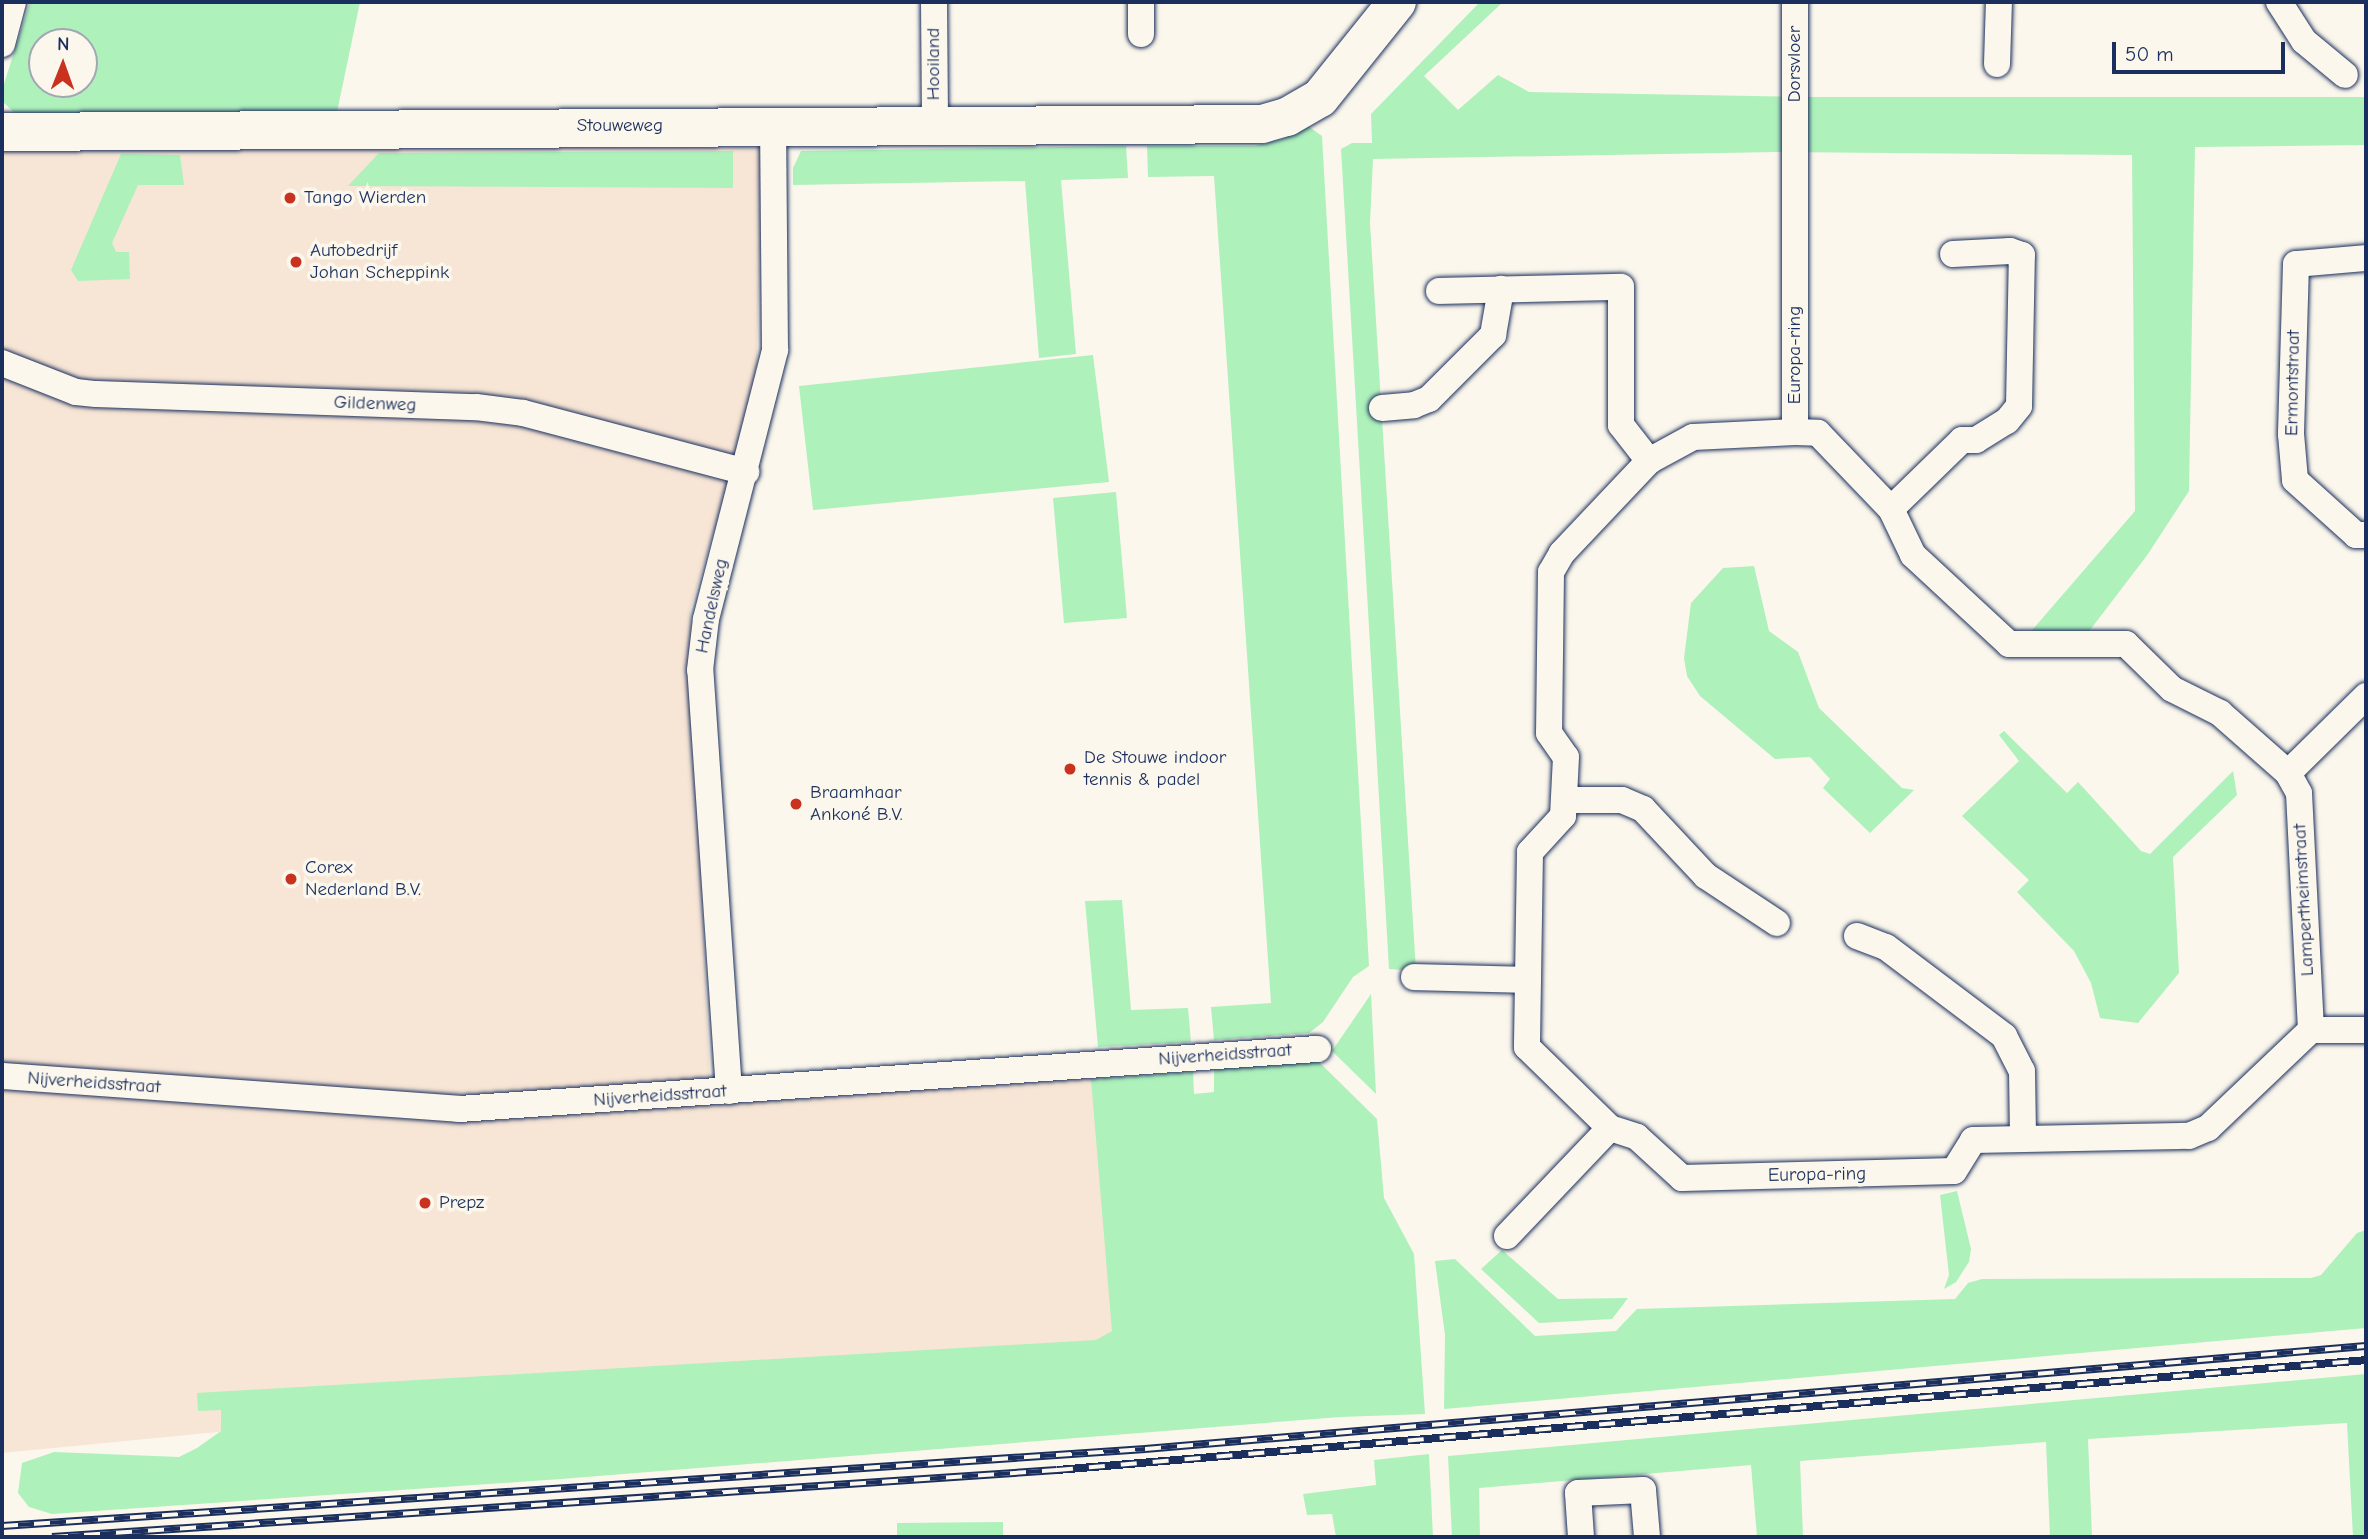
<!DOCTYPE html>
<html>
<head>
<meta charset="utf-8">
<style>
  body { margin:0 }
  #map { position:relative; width:2368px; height:1539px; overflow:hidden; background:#fbf7ec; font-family:"Comic Neue",sans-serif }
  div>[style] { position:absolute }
  .built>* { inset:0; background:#f7e5d5 }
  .green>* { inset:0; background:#aef1bb }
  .roads { filter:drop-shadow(0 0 2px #1b2f5e) drop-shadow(0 0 2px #1b2f5e) }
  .street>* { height:26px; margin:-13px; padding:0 13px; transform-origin:13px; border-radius:13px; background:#fbf7ec }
  .secondary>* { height:38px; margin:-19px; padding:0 19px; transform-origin:19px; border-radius:19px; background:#fbf7ec }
  .rail>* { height:8px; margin-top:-4px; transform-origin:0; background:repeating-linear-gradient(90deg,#fbf7ec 0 16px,#1b2f5e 0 32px); box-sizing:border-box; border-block:2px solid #1b2f5e }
  .dots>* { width:19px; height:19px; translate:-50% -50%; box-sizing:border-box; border:4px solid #fbf7ec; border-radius:50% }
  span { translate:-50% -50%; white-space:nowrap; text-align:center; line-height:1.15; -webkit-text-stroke:7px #fbf7ec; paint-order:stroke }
  .street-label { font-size:19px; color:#1b2f5e }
  .poi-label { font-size:19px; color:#1b2f5e }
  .left { translate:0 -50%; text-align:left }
  .frame { position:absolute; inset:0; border:4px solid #1b2f5e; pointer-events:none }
  .north { position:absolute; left:28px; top:28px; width:70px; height:70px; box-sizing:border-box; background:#fbf7ec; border:2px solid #a1a7b3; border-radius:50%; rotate:1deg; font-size:19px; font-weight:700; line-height:28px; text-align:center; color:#1b2f5e }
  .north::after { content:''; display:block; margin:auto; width:24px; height:32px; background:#c8321e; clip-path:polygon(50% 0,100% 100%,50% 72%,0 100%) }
  .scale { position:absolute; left:2112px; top:42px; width:173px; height:32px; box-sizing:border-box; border:4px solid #1b2f5e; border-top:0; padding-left:9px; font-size:21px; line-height:24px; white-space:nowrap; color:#1b2f5e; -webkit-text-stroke:5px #fbf7ec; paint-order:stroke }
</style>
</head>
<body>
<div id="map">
  <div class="built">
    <i style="clip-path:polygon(2px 146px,762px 148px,756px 392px,690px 610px,710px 1086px,1096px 1064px,1123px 1344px,2px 1453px)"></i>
  </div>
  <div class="green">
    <i style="clip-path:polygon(evenodd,30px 2px,360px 2px,337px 112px,19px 117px,3px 102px,3px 87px,30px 2px,42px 42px,84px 42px,84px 84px,42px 84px,42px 42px)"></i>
    <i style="clip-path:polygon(1480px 2px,1503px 2px,1424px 76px,1458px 110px,1498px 75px,1529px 92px,1813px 97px,2366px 97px,2366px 145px,2195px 147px,2189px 491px,2148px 554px,2087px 634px,2028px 635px,2135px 511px,2132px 155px,1777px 152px,1373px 159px,1370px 223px,1416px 971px,1389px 969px,1341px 149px,1352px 143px,1372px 143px,1371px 114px)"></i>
    <i style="clip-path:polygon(1308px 126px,1322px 136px,1369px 966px,1353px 977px,1323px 1022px,1309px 1033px,1214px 1040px,1211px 1007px,1271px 1003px,1214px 176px,1148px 177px,1147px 146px,1254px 146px,1283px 139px)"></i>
    <i style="clip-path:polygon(1126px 146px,1128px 178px,1061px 180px,1076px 354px,1039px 358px,1025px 181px,793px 185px,793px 168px,801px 151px)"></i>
    <i style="clip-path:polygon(733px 151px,733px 188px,348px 186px,379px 153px)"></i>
    <i style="clip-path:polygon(121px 154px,180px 155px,184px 185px,138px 185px,112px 243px,116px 252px,129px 252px,130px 279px,78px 281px,71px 270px)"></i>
    <i style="clip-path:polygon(1093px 355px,1109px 482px,813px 510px,799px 386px)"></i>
    <i style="clip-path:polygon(1116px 492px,1127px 618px,1064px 623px,1053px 498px)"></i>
    <i style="clip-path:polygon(1754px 566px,1769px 631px,1798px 652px,1819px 708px,1902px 788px,1914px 790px,1870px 833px,1823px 788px,1830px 779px,1810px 757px,1775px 759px,1700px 696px,1687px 676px,1684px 658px,1691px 603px,1723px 568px)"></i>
    <i style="clip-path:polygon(2004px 731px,2067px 793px,2078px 782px,2141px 851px,2150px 854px,2233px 771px,2237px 795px,2173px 857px,2179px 973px,2138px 1023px,2100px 1018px,2091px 983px,2074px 951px,2017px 892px,2029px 880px,1962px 816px,2019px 761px,1999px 735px)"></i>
    <i style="clip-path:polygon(1122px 900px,1131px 1010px,1188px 1008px,1191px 1042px,1098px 1047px,1085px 901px)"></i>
    <i style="clip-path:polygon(1371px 994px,1376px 1094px,1332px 1051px)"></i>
    <i style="clip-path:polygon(1318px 1061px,1377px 1119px,1384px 1198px,1414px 1254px,1425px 1414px,1340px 1417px,561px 1479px,52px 1514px,29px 1507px,18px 1493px,22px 1463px,54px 1452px,179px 1457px,197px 1448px,221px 1431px,221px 1410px,198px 1411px,197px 1393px,1096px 1340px,1112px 1331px,1091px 1079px,1193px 1072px,1194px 1094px,1214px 1092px,1214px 1068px)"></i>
    <i style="clip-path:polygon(1957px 1191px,1971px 1249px,1969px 1262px,1956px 1282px,1944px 1289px,1949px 1275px,1940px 1195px)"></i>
    <i style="clip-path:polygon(2366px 1230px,2366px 1328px,1444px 1409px,1445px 1335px,1435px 1261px,1455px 1259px,1535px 1336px,1616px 1331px,1637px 1309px,1955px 1299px,1968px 1283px,1982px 1279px,2311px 1278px,2321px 1275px,2357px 1233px)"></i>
    <i style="clip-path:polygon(1502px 1250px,1558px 1299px,1628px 1298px,1612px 1319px,1539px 1323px,1481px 1269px)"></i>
    <i style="clip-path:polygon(2366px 1374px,2366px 1537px,2353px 1537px,2347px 1423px,2088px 1439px,2092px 1537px,2050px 1537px,2046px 1442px,1800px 1461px,1803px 1537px,1757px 1537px,1751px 1465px,1479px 1488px,1480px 1537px,1452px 1537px,1448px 1456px)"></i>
    <i style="clip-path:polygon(1429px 1454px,1433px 1537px,1336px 1537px,1332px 1514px,1307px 1515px,1303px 1494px,1376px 1485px,1374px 1460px)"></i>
    <i style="clip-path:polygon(1003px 1522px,1003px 1537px,897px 1537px,897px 1523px)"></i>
  </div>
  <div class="roads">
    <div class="street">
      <i style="left:934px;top:2px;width:124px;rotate:89.5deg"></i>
      <i style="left:1795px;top:2px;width:430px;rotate:90deg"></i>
      <i style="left:1795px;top:432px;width:102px;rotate:177.2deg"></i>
      <i style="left:1693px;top:437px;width:50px;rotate:151.4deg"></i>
      <i style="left:1649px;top:461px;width:127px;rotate:133.4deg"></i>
      <i style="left:1562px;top:553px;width:22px;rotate:120deg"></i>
      <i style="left:1551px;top:572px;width:161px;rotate:90.7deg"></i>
      <i style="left:1549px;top:733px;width:29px;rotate:55deg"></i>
      <i style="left:1566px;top:757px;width:59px;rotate:92.9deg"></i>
      <i style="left:1563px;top:816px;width:49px;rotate:132.5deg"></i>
      <i style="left:1530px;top:852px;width:195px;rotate:90.9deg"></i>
      <i style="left:1527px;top:1047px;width:116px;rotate:44.3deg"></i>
      <i style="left:1610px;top:1128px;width:28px;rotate:18deg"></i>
      <i style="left:1637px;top:1137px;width:61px;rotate:42.3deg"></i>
      <i style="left:1682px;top:1178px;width:272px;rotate:-1.5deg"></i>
      <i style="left:1954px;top:1171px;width:36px;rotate:-58deg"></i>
      <i style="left:1973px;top:1140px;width:216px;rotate:-1.1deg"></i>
      <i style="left:2189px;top:1136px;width:21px;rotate:-23deg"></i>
      <i style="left:2208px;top:1128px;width:142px;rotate:-43.6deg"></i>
      <i style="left:2311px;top:1030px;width:55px"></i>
      <i style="left:2279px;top:2px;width:46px;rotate:57.3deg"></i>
      <i style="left:2304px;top:41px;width:53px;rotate:39.7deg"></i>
      <i style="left:1141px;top:34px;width:32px;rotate:-90deg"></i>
      <i style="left:2px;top:44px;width:43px;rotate:-75.3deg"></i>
      <i style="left:1997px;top:64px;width:62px;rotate:-88.2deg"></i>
      <i style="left:2366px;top:258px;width:70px;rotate:175.1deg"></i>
      <i style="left:2296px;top:264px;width:170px;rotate:91.7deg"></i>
      <i style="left:2291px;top:434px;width:46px;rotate:85deg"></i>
      <i style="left:2295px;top:480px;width:82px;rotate:42deg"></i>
      <i style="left:2356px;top:535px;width:10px"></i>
      <i style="left:1439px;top:291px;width:182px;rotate:-1.3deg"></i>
      <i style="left:1621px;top:287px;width:138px;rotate:90deg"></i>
      <i style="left:1621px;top:425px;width:46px;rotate:52.1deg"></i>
      <i style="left:2px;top:363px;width:79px;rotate:21.4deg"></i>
      <i style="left:76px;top:392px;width:20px;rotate:6deg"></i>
      <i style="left:96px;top:394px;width:380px;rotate:2deg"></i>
      <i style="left:476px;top:407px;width:47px;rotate:7.3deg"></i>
      <i style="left:523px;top:413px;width:231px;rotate:14.8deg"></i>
      <i style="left:1382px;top:408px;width:32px;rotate:-5deg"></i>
      <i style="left:1414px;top:405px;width:16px;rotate:-22deg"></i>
      <i style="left:1429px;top:399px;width:91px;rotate:-45deg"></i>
      <i style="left:1493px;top:335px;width:47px;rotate:-80.1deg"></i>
      <i style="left:1795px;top:432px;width:23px;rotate:2deg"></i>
      <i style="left:1818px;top:433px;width:105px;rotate:46.2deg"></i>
      <i style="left:1891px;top:509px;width:51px;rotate:64.4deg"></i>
      <i style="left:1913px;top:555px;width:131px;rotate:42.8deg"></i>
      <i style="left:2009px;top:644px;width:117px"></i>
      <i style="left:2126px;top:644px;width:64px;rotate:44.4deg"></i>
      <i style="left:2172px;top:689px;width:54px;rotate:26.6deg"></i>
      <i style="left:2220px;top:713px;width:91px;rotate:41.4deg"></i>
      <i style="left:1891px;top:509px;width:99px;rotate:-44.2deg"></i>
      <i style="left:1962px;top:440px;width:14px"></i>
      <i style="left:1976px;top:440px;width:36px;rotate:-32deg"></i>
      <i style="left:2007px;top:421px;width:19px;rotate:-51deg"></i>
      <i style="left:2019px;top:406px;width:151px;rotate:-88.9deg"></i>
      <i style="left:2022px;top:255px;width:13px;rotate:-162deg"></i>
      <i style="left:2010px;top:251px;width:57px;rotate:177deg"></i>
      <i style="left:1564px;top:800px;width:58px"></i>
      <i style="left:1622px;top:800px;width:23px;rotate:23deg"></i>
      <i style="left:1643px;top:809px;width:92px;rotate:46.8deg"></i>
      <i style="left:1706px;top:876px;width:85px;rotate:33.5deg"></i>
      <i style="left:1857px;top:936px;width:31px;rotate:21deg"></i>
      <i style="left:1886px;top:947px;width:148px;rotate:37deg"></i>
      <i style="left:2004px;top:1036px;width:39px;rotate:63deg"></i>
      <i style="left:2022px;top:1071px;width:66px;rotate:89.1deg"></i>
      <i style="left:1414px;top:977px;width:114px;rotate:1.5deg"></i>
      <i style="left:2311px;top:1030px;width:237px;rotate:-92.9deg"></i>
      <i style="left:2299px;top:793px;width:23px;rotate:-119deg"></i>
      <i style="left:2288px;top:773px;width:110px;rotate:-44.6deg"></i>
      <i style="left:2px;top:1076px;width:458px;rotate:4.1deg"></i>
      <i style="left:459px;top:1109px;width:861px;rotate:-4deg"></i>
      <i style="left:729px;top:1091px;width:422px;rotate:-93.9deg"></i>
      <i style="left:700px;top:670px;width:51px;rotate:-83.3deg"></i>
      <i style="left:706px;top:619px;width:278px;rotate:-75.6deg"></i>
      <i style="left:775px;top:350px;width:224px;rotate:-90.5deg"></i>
      <i style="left:1507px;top:1236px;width:149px;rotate:-46.4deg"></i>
      <i style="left:1581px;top:1537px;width:44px;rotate:-93.9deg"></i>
      <i style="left:1578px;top:1493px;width:65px;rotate:-2.6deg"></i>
      <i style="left:1643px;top:1490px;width:47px;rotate:85.1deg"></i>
    </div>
    <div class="secondary">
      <i style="left:2px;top:132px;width:1260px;rotate:-0.36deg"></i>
      <i style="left:1262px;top:124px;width:26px;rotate:-16deg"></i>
      <i style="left:1287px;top:117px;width:38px;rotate:-30deg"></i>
      <i style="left:1320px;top:98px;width:123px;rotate:-51.3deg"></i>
    </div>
  </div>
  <div class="rail">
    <i style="left:2px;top:1526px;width:1146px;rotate:-3.85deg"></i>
    <i style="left:1145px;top:1449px;width:1225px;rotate:-4.82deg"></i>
    <i style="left:52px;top:1537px;width:1007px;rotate:-3.81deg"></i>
    <i style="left:1057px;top:1470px;width:1314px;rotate:-4.8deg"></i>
  </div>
  <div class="dots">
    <i style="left:290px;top:198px;background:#c8321e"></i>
    <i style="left:296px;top:262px;background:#c8321e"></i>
    <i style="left:1070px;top:769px;background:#c8321e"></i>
    <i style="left:796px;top:804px;background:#c8321e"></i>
    <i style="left:291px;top:879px;background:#c8321e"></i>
    <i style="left:425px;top:1203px;background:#c8321e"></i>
  </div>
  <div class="street-label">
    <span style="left:934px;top:64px;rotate:-90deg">Hooiland</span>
    <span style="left:1795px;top:64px;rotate:-90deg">Dorsvloer</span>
    <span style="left:620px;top:126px">Stouweweg</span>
    <span style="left:1795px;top:355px;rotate:-90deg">Europa-ring</span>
    <span style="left:2293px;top:383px;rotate:-89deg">Ermontstraat</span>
    <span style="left:375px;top:404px;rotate:2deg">Gildenweg</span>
    <span style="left:712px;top:606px;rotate:-78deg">Handelsweg</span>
    <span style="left:2304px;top:900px;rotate:-93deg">Lampertheimstraat</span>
    <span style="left:1225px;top:1055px;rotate:-4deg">Nijverheidsstraat</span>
    <span style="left:94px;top:1083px;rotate:4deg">Nijverheidsstraat</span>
    <span style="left:660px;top:1096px;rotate:-4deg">Nijverheidsstraat</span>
    <span style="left:1817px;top:1175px;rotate:-1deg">Europa-ring</span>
  </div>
  <div class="poi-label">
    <span class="left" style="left:304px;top:198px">Tango Wierden</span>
    <span class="left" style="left:310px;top:262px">Autobedrijf<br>Johan Scheppink</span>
    <span class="left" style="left:1084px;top:769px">De Stouwe indoor<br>tennis &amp; padel</span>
    <span class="left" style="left:810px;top:804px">Braamhaar<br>Ankoné B.V.</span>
    <span class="left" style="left:305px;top:879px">Corex<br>Nederland B.V.</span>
    <span class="left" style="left:439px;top:1203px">Prepz</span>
  </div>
  <div class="frame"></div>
  <div class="north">N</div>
  <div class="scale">50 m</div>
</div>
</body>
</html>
